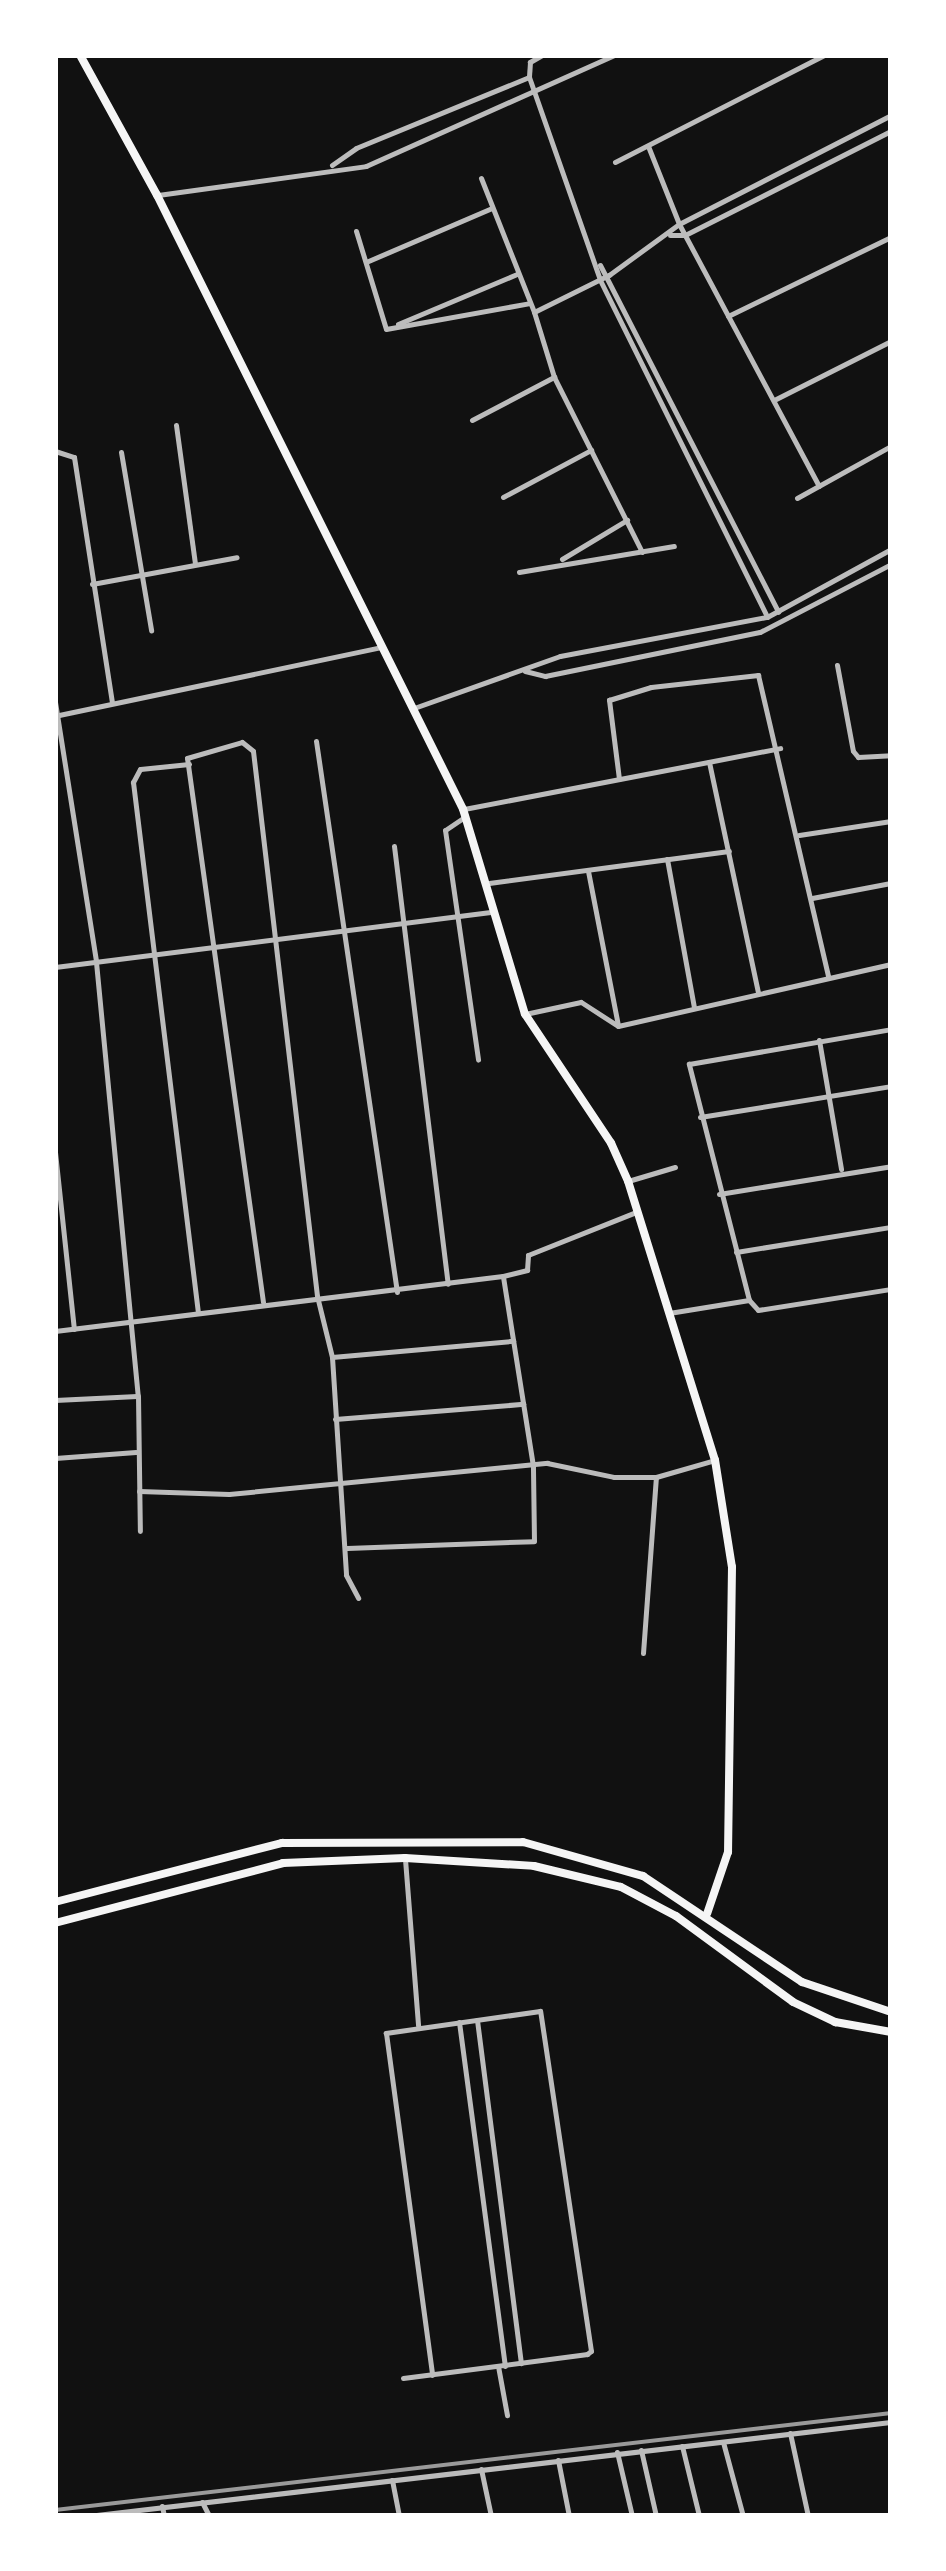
<!DOCTYPE html>
<html>
<head>
<meta charset="utf-8">
<style>
  body { margin:0 }
  #map { position:relative; width:946px; height:2571px; overflow:hidden; background:#111; font-family:Commissioner,sans-serif }
  div>[style] { position:absolute }
  .minor>* { height:5px; margin:-2.5px; padding:0 2.5px; transform-origin:2.5px; border-radius:2.5px; background:#bcbcbc }
  .secondary>* { height:8px; margin:-4px; padding:0 4px; transform-origin:4px; border-radius:4px; background:#f5f5f5 }
  .rail>* { height:4px; margin:-2px; padding:0 2px; transform-origin:2px; border-radius:2px; background:#9a9a9a }
  span { translate:-50% -50%; white-space:nowrap; text-align:center; line-height:1.15; -webkit-text-stroke:9px #fff; paint-order:stroke }
  .frame { position:absolute; inset:0; border:58px solid #fff; pointer-events:none }
</style>
</head>
<body>
<div id="map">
  <div class="minor">
    <i style="left:542px;top:55px;width:14px;rotate:150deg"></i>
    <i style="left:530px;top:62px;width:15px;rotate:94deg"></i>
    <i style="left:529px;top:77px;width:215px;rotate:70.7deg"></i>
    <i style="left:600px;top:280px;width:376px;rotate:63.6deg"></i>
    <i style="left:648px;top:146px;width:84px;rotate:68.3deg"></i>
    <i style="left:679px;top:224px;width:297px;rotate:61.9deg"></i>
    <i style="left:615px;top:162px;width:235px;rotate:-27.1deg"></i>
    <i style="left:332px;top:165px;width:29px;rotate:-35deg"></i>
    <i style="left:356px;top:148px;width:187px;rotate:-22.3deg"></i>
    <i style="left:481px;top:178px;width:144px;rotate:68.4deg"></i>
    <i style="left:158px;top:195px;width:210px;rotate:-7.9deg"></i>
    <i style="left:366px;top:166px;width:272px;rotate:-24.1deg"></i>
    <i style="left:356px;top:231px;width:102px;rotate:73deg"></i>
    <i style="left:386px;top:329px;width:146px;rotate:-10.2deg"></i>
    <i style="left:670px;top:235px;width:15px"></i>
    <i style="left:685px;top:235px;width:231px;rotate:-26.8deg"></i>
    <i style="left:366px;top:262px;width:137px;rotate:-23.2deg"></i>
    <i style="left:600px;top:265px;width:390px;rotate:62.8deg"></i>
    <i style="left:728px;top:316px;width:181px;rotate:-25.9deg"></i>
    <i style="left:398px;top:324px;width:129px;rotate:-22.8deg"></i>
    <i style="left:774px;top:400px;width:131px;rotate:-26.8deg"></i>
    <i style="left:472px;top:420px;width:93px;rotate:-27.7deg"></i>
    <i style="left:176px;top:425px;width:140px;rotate:82.2deg"></i>
    <i style="left:55px;top:451px;width:20px;rotate:18deg"></i>
    <i style="left:74px;top:457px;width:248px;rotate:81.2deg"></i>
    <i style="left:121px;top:452px;width:181px;rotate:80.4deg"></i>
    <i style="left:503px;top:497px;width:100px;rotate:-28.1deg"></i>
    <i style="left:797px;top:498px;width:107px;rotate:-29deg"></i>
    <i style="left:642px;top:552px;width:196px;rotate:-116.7deg"></i>
    <i style="left:554px;top:377px;width:68px;rotate:-107.1deg"></i>
    <i style="left:534px;top:312px;width:84px;rotate:-26.3deg"></i>
    <i style="left:609px;top:275px;width:87px;rotate:-36.1deg"></i>
    <i style="left:679px;top:224px;width:238px;rotate:-27.2deg"></i>
    <i style="left:562px;top:559px;width:76px;rotate:-31deg"></i>
    <i style="left:519px;top:572px;width:157px;rotate:-9.5deg"></i>
    <i style="left:92px;top:584px;width:147px;rotate:-10.5deg"></i>
    <i style="left:837px;top:665px;width:87px;rotate:79.5deg"></i>
    <i style="left:853px;top:751px;width:8px;rotate:50deg"></i>
    <i style="left:858px;top:757px;width:33px;rotate:-3deg"></i>
    <i style="left:525px;top:671px;width:21px;rotate:14deg"></i>
    <i style="left:545px;top:676px;width:219px;rotate:-11.6deg"></i>
    <i style="left:760px;top:632px;width:148px;rotate:-27.4deg"></i>
    <i style="left:55px;top:702px;width:263px;rotate:81deg"></i>
    <i style="left:96px;top:962px;width:436px;rotate:84.5deg"></i>
    <i style="left:138px;top:1396px;width:135px;rotate:89.2deg"></i>
    <i style="left:414px;top:708px;width:155px;rotate:-19.6deg"></i>
    <i style="left:560px;top:656px;width:211px;rotate:-10.7deg"></i>
    <i style="left:767px;top:617px;width:141px;rotate:-28.7deg"></i>
    <i style="left:59px;top:715px;width:329px;rotate:-11.9deg"></i>
    <i style="left:316px;top:741px;width:557px;rotate:81.64deg"></i>
    <i style="left:709px;top:762px;width:236px;rotate:78deg"></i>
    <i style="left:189px;top:764px;width:49px;rotate:174.2deg"></i>
    <i style="left:140px;top:769px;width:15px;rotate:118deg"></i>
    <i style="left:133px;top:782px;width:535px;rotate:83.02deg"></i>
    <i style="left:619px;top:779px;width:80px;rotate:-97.2deg"></i>
    <i style="left:609px;top:700px;width:44px;rotate:-17.2deg"></i>
    <i style="left:651px;top:687px;width:108px;rotate:-6.4deg"></i>
    <i style="left:758px;top:675px;width:310px;rotate:76.9deg"></i>
    <i style="left:464px;top:809px;width:322px;rotate:-10.9deg"></i>
    <i style="left:466px;top:816px;width:25px;rotate:146deg"></i>
    <i style="left:445px;top:830px;width:232px;rotate:81.8deg"></i>
    <i style="left:799px;top:835px;width:93px;rotate:-8.7deg"></i>
    <i style="left:394px;top:846px;width:441px;rotate:83deg"></i>
    <i style="left:667px;top:859px;width:151px;rotate:79.7deg"></i>
    <i style="left:588px;top:871px;width:157px;rotate:79deg"></i>
    <i style="left:489px;top:883px;width:242px;rotate:-7.6deg"></i>
    <i style="left:812px;top:898px;width:80px;rotate:-10.8deg"></i>
    <i style="left:55px;top:967px;width:441px;rotate:-7.2deg"></i>
    <i style="left:525px;top:1014px;width:57px;rotate:-12.1deg"></i>
    <i style="left:581px;top:1002px;width:44px;rotate:33deg"></i>
    <i style="left:618px;top:1026px;width:280px;rotate:-12.8deg"></i>
    <i style="left:819px;top:1040px;width:131px;rotate:80.3deg"></i>
    <i style="left:700px;top:1117px;width:193px;rotate:-9.2deg"></i>
    <i style="left:55px;top:1152px;width:178px;rotate:83.9deg"></i>
    <i style="left:628px;top:1181px;width:49px;rotate:-16.6deg"></i>
    <i style="left:719px;top:1194px;width:174px;rotate:-9.2deg"></i>
    <i style="left:736px;top:1252px;width:157px;rotate:-9.2deg"></i>
    <i style="left:749px;top:1300px;width:13px;rotate:48deg"></i>
    <i style="left:758px;top:1310px;width:135px;rotate:-9deg"></i>
    <i style="left:263px;top:1302px;width:549px;rotate:-97.95deg"></i>
    <i style="left:187px;top:758px;width:57px;rotate:-16.2deg"></i>
    <i style="left:242px;top:742px;width:14px;rotate:39deg"></i>
    <i style="left:253px;top:751px;width:549px;rotate:83.3deg"></i>
    <i style="left:317px;top:1296px;width:63px;rotate:76.2deg"></i>
    <i style="left:332px;top:1357px;width:218px;rotate:86.3deg"></i>
    <i style="left:346px;top:1575px;width:26px;rotate:62deg"></i>
    <i style="left:669px;top:1313px;width:81px;rotate:-9.2deg"></i>
    <i style="left:749px;top:1300px;width:244px;rotate:-104.3deg"></i>
    <i style="left:689px;top:1064px;width:205px;rotate:-9.8deg"></i>
    <i style="left:55px;top:1331px;width:451px;rotate:-7deg"></i>
    <i style="left:503px;top:1276px;width:25px;rotate:-14deg"></i>
    <i style="left:527px;top:1270px;width:15px;rotate:-86deg"></i>
    <i style="left:528px;top:1255px;width:116px;rotate:-21.7deg"></i>
    <i style="left:332px;top:1357px;width:182px;rotate:-5.1deg"></i>
    <i style="left:55px;top:1400px;width:82px;rotate:-2.8deg"></i>
    <i style="left:335px;top:1419px;width:189px;rotate:-4.6deg"></i>
    <i style="left:55px;top:1458px;width:81px;rotate:-4.2deg"></i>
    <i style="left:139px;top:1491px;width:90px;rotate:1.9deg"></i>
    <i style="left:229px;top:1494px;width:320px;rotate:-5.6deg"></i>
    <i style="left:547px;top:1463px;width:68px;rotate:11.8deg"></i>
    <i style="left:614px;top:1477px;width:42px"></i>
    <i style="left:347px;top:1548px;width:187px;rotate:-2.1deg"></i>
    <i style="left:534px;top:1541px;width:75px;rotate:-90.8deg"></i>
    <i style="left:533px;top:1466px;width:192px;rotate:-99deg"></i>
    <i style="left:643px;top:1653px;width:176px;rotate:-85.8deg"></i>
    <i style="left:656px;top:1477px;width:61px;rotate:-16.1deg"></i>
    <i style="left:405px;top:1859px;width:167px;rotate:85.5deg"></i>
    <i style="left:477px;top:2020px;width:346px;rotate:82.7deg"></i>
    <i style="left:459px;top:2022px;width:347px;rotate:82.4deg"></i>
    <i style="left:498px;top:2366px;width:50px;rotate:79.6deg"></i>
    <i style="left:403px;top:2378px;width:186px;rotate:-7.4deg"></i>
    <i style="left:587px;top:2354px;width:5px;rotate:-37deg"></i>
    <i style="left:591px;top:2351px;width:344px;rotate:-98.5deg"></i>
    <i style="left:540px;top:2011px;width:156px;rotate:171.9deg"></i>
    <i style="left:386px;top:2033px;width:345px;rotate:82.3deg"></i>
    <i style="left:790px;top:2433px;width:85px;rotate:77.8deg"></i>
    <i style="left:723px;top:2442px;width:77px;rotate:74.9deg"></i>
    <i style="left:682px;top:2446px;width:72px;rotate:76.3deg"></i>
    <i style="left:641px;top:2450px;width:68px;rotate:77.2deg"></i>
    <i style="left:617px;top:2452px;width:66px;rotate:76.8deg"></i>
    <i style="left:558px;top:2460px;width:57px;rotate:78.9deg"></i>
    <i style="left:481px;top:2469px;width:48px;rotate:78deg"></i>
    <i style="left:392px;top:2480px;width:37px;rotate:79deg"></i>
    <i style="left:202px;top:2502px;width:16px;rotate:63deg"></i>
    <i style="left:162px;top:2506px;width:10px;rotate:79deg"></i>
    <i style="left:88px;top:2516px;width:808px;rotate:-6.68deg"></i>
  </div>
  <div class="secondary">
    <i style="left:80px;top:55px;width:160px;rotate:61.2deg"></i>
    <i style="left:157px;top:195px;width:686px;rotate:63.51deg"></i>
    <i style="left:463px;top:809px;width:214px;rotate:73.2deg"></i>
    <i style="left:525px;top:1014px;width:155px;rotate:56.3deg"></i>
    <i style="left:611px;top:1143px;width:42px;rotate:65.9deg"></i>
    <i style="left:628px;top:1181px;width:292px;rotate:72.7deg"></i>
    <i style="left:715px;top:1460px;width:108px;rotate:81deg"></i>
    <i style="left:732px;top:1567px;width:285px;rotate:90.8deg"></i>
    <i style="left:728px;top:1852px;width:65px;rotate:108.7deg"></i>
    <i style="left:55px;top:1902px;width:235px;rotate:-14.6deg"></i>
    <i style="left:282px;top:1843px;width:241px;rotate:-0.2deg"></i>
    <i style="left:523px;top:1842px;width:125px;rotate:15.8deg"></i>
    <i style="left:643px;top:1876px;width:191px;rotate:33.7deg"></i>
    <i style="left:802px;top:1982px;width:94px;rotate:18.6deg"></i>
    <i style="left:55px;top:1923px;width:236px;rotate:-14.7deg"></i>
    <i style="left:283px;top:1863px;width:122px;rotate:-2.3deg"></i>
    <i style="left:405px;top:1858px;width:129px;rotate:3.5deg"></i>
    <i style="left:534px;top:1866px;width:89px;rotate:13.6deg"></i>
    <i style="left:621px;top:1887px;width:62px;rotate:27.8deg"></i>
    <i style="left:676px;top:1916px;width:145px;rotate:36.3deg"></i>
    <i style="left:793px;top:2002px;width:47px;rotate:25.5deg"></i>
    <i style="left:835px;top:2022px;width:57px;rotate:10.1deg"></i>
  </div>
  <div class="rail">
    <i style="left:55px;top:2510px;width:842px;rotate:-6.62deg"></i>
  </div>
  <div class="frame"></div>
</div>
</body>
</html>
